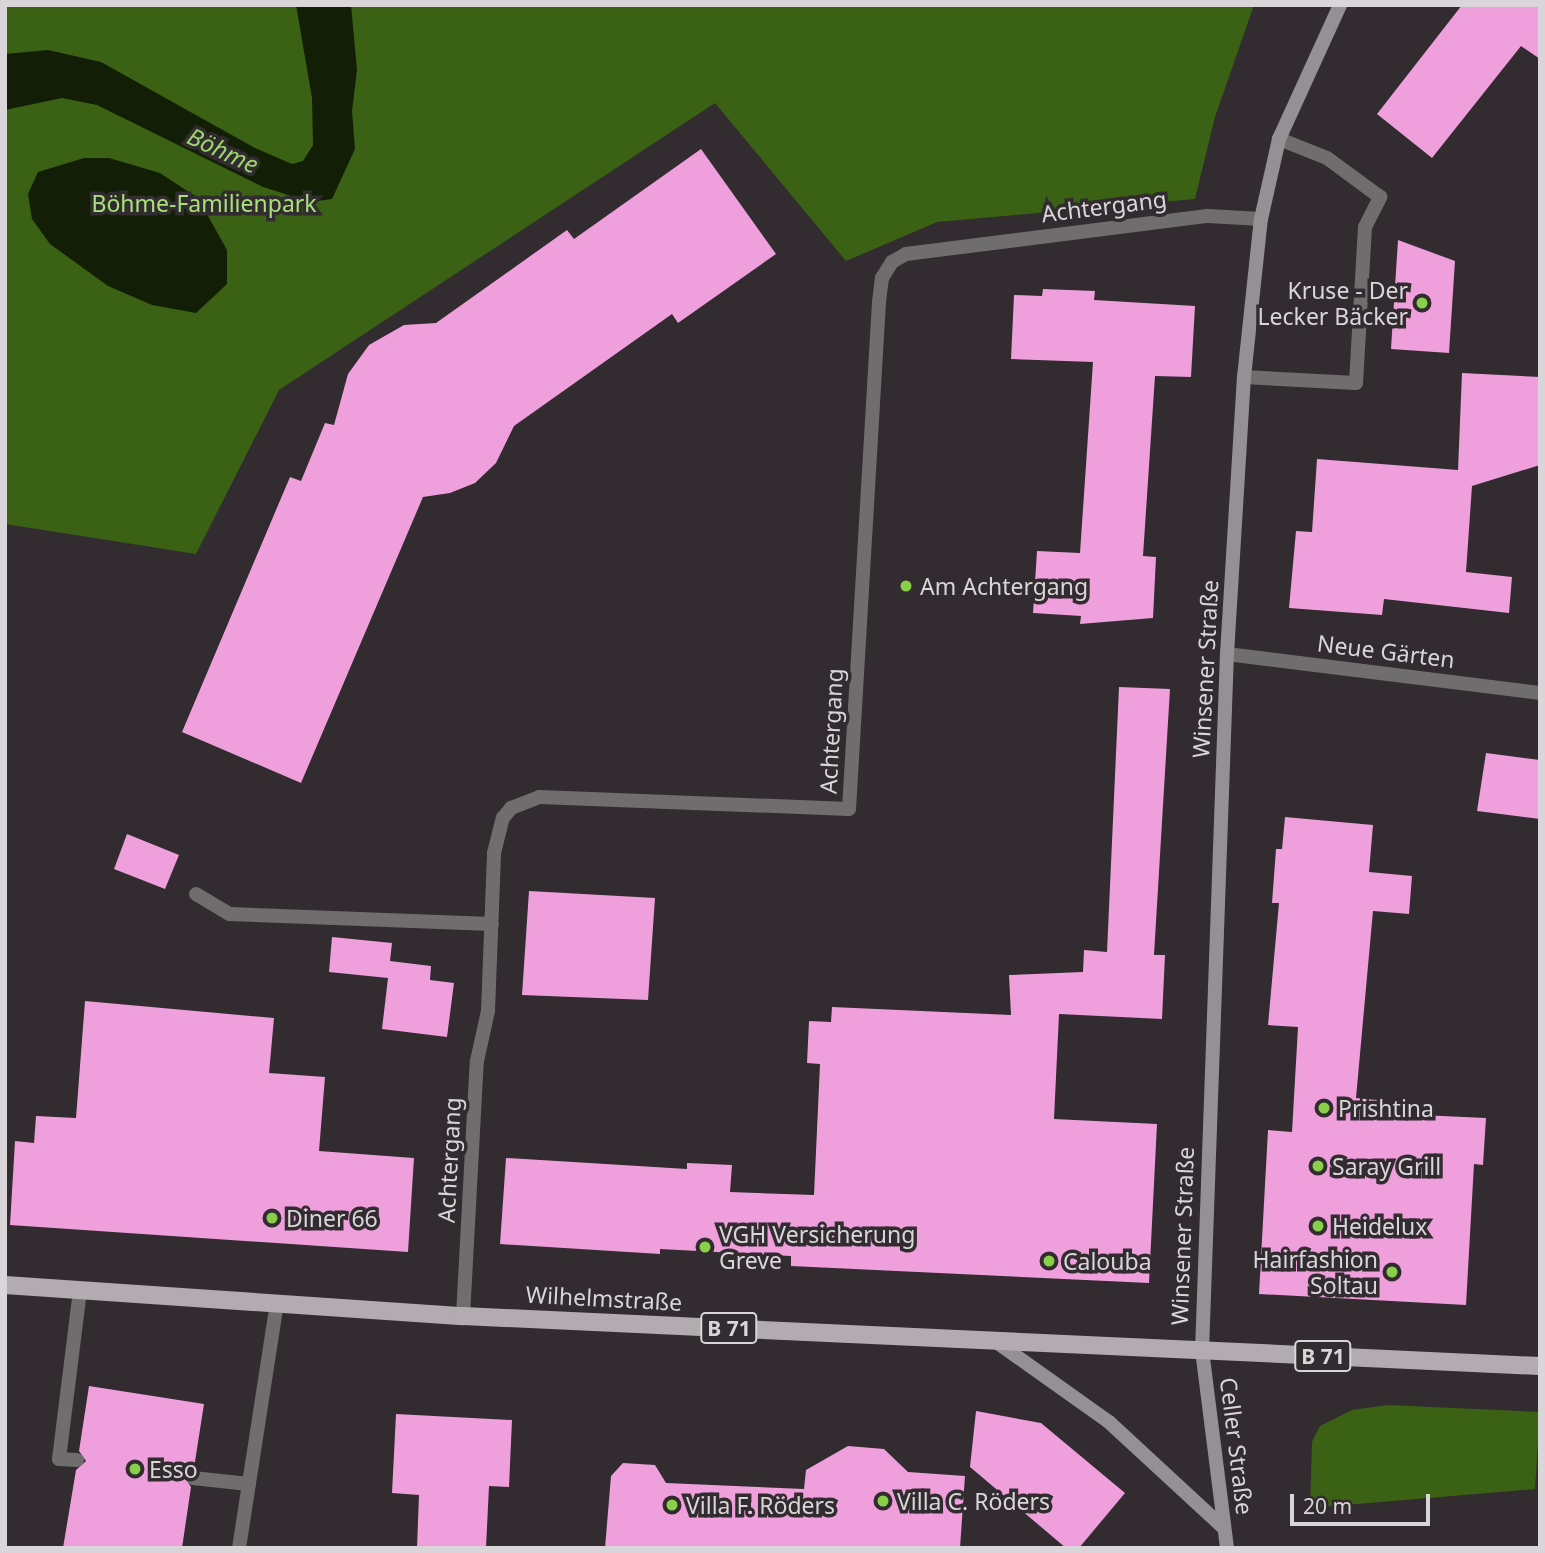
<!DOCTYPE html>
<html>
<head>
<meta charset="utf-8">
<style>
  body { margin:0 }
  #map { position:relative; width:1545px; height:1553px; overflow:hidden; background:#322b30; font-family:"Noto Sans",sans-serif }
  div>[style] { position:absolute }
  .green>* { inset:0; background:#3b6114 }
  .water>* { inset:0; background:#121f06 }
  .building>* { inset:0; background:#ee9fdc }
  .lane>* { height:14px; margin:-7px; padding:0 7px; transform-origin:7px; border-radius:7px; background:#706d6f }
  .street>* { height:14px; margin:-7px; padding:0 7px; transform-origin:7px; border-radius:7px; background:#706d6f }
  .secondary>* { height:14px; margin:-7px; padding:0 7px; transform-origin:7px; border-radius:7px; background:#959094 }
  .primary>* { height:18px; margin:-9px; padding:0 9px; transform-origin:9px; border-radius:9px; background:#b2abb0 }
  .dots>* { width:19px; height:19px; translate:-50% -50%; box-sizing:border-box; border:4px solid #322b30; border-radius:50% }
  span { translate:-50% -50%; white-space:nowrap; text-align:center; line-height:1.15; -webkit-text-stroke:7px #322b30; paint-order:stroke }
  .shield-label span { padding:2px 5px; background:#322b30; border:2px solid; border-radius:5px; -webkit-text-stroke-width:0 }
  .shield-label { font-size:21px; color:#d9d5d8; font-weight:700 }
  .park-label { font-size:23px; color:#a7e278 }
  .street-label { font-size:23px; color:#d9d5d8 }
  .poi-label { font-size:23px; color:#d9d5d8 }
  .right { translate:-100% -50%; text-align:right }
  .left { translate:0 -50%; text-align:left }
  .water-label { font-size:24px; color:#9bd66c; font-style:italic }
  .frame { position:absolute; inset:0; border:7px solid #d9d5d8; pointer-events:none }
  .scale { position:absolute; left:1290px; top:1494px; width:140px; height:32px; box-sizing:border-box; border:4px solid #d9d5d8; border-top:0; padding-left:9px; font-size:21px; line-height:24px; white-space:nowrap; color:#d9d5d8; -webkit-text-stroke:5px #322b30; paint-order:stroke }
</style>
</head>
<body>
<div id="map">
  <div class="green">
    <i style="clip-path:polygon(5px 5px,1254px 5px,1215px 117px,1195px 199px,937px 222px,846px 261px,715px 103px,279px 390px,196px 554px,5px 524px)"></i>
    <i style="clip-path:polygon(1388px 1405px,1540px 1412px,1535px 1489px,1310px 1508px,1312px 1442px,1320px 1426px,1352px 1410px)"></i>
  </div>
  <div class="water">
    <i style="clip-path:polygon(296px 5px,351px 5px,357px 70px,352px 111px,355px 149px,332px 199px,310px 202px,263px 187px,97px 105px,62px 98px,5px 110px,5px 54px,48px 50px,101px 62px,255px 148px,292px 164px,303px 161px,313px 145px,312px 98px)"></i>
    <i style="clip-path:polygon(84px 158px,109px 158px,160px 173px,198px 198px,227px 250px,227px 284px,196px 313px,152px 305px,108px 286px,50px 244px,32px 219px,28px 194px,38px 172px)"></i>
  </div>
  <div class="building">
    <i style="clip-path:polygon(1462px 5px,1540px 5px,1540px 59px,1521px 46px,1432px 158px,1377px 114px)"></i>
    <i style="clip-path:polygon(701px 149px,776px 254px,678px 323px,672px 314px,514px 426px,496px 463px,475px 483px,450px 493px,423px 497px,301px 783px,182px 732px,290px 477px,301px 481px,325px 423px,334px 425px,348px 374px,369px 345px,404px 325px,436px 323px,567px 230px,574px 239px)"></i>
    <i style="clip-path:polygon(1398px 240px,1455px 261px,1449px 353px,1391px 349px)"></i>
    <i style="clip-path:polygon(1043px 289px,1095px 291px,1094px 300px,1195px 306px,1191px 377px,1155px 376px,1143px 556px,1156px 557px,1153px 618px,1080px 624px,1081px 616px,1033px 613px,1037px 551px,1080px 553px,1093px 362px,1011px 359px,1014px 295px,1042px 296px)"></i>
    <i style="clip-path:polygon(1462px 373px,1540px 377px,1540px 465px,1472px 486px,1466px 572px,1512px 577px,1509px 613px,1384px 599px,1382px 615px,1289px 608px,1296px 531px,1312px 532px,1317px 459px,1458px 470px)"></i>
    <i style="clip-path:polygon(1119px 687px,1170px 689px,1154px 955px,1165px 955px,1162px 1019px,1059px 1014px,1054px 1119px,1157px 1124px,1149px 1283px,791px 1266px,791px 1256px,660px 1249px,660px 1254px,500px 1244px,506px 1158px,687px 1169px,687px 1163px,732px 1165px,730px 1192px,814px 1195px,820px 1064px,807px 1063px,809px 1021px,831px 1022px,832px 1007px,1011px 1015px,1009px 975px,1083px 972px,1084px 950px,1107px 952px)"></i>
    <i style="clip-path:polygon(1486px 753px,1540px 760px,1540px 819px,1477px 811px)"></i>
    <i style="clip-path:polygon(1285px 817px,1373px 825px,1369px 872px,1412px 876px,1409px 914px,1373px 911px,1356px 1098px,1377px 1100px,1376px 1113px,1486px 1118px,1483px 1165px,1474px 1164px,1466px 1305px,1259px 1294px,1268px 1130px,1292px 1132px,1298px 1027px,1268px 1025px,1279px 903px,1272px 903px,1276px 849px,1282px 849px)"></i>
    <i style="clip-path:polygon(127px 834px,179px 855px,165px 889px,114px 869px)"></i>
    <i style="clip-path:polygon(529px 891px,655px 898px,648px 1000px,522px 995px)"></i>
    <i style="clip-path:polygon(332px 937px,392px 943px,390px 961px,431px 966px,430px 980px,454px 983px,447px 1037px,382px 1029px,388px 978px,329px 972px)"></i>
    <i style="clip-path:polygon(85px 1001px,274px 1018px,269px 1073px,325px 1077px,319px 1151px,414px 1158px,408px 1252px,10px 1225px,15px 1141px,34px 1143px,36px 1116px,76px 1118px)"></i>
    <i style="clip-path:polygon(89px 1386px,204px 1404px,194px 1468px,184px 1476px,191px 1487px,182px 1548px,63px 1548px,76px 1470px,86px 1461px,79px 1451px)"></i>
    <i style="clip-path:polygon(976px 1411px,1041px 1423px,1125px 1493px,1079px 1548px,1066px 1548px,970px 1467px)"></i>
    <i style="clip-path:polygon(396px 1414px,512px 1420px,509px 1487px,489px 1486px,486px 1548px,417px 1548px,419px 1495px,392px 1493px)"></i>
    <i style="clip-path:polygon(848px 1446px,884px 1449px,908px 1472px,965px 1476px,960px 1548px,605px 1548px,611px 1476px,623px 1463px,655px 1465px,666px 1483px,804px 1489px,806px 1470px)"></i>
  </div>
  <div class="lane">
    <i style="left:1244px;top:377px;width:112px;rotate:3.1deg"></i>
    <i style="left:1356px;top:383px;width:156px;rotate:-86.7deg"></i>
    <i style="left:1365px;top:227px;width:34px;rotate:-63deg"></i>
    <i style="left:1380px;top:197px;width:66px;rotate:-143.7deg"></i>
    <i style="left:1327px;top:158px;width:52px;rotate:-158.4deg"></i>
    <i style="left:196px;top:894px;width:39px;rotate:31deg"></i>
    <i style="left:229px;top:914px;width:263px;rotate:2.2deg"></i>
    <i style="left:77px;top:1460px;width:18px;rotate:-177deg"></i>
    <i style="left:59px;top:1459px;width:170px;rotate:-82.9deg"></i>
    <i style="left:193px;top:1478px;width:56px;rotate:6.1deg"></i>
    <i style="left:239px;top:1548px;width:248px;rotate:-81.2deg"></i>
  </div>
  <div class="street">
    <i style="left:1227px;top:654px;width:315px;rotate:7.1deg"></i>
    <i style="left:463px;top:1316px;width:255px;rotate:-86.9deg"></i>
    <i style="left:477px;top:1061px;width:51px;rotate:-77.6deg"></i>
    <i style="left:488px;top:1011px;width:158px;rotate:-87.8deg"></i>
    <i style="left:494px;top:853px;width:36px;rotate:-76deg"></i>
    <i style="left:503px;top:818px;width:13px;rotate:-51deg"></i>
    <i style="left:511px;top:808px;width:30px;rotate:-21deg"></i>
    <i style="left:539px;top:797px;width:310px;rotate:2.2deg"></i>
    <i style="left:849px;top:809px;width:508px;rotate:-86.61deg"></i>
    <i style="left:879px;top:302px;width:24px;rotate:-83deg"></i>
    <i style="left:882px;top:278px;width:19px;rotate:-58deg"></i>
    <i style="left:892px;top:262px;width:16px;rotate:-30deg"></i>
    <i style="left:906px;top:254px;width:304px;rotate:-7.2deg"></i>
    <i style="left:1208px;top:216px;width:53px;rotate:3.2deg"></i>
  </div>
  <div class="secondary">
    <i style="left:995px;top:1341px;width:140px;rotate:35.4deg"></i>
    <i style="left:1109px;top:1422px;width:156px;rotate:42.7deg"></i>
    <i style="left:1227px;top:1548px;width:199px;rotate:-97.2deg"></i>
    <i style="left:1202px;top:1351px;width:697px;rotate:-87.95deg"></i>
    <i style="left:1227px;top:654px;width:278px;rotate:-86.5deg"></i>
    <i style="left:1244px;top:377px;width:159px;rotate:-83.9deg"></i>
    <i style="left:1261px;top:219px;width:82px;rotate:-77.3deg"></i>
    <i style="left:1279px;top:139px;width:147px;rotate:-65.5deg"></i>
  </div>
  <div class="primary">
    <i style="left:5px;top:1285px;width:459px;rotate:3.9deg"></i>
    <i style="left:463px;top:1316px;width:1078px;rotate:2.66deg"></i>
  </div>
  <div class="dots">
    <i style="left:1422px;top:303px;background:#89cf49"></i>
    <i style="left:906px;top:586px;background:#89cf49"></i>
    <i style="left:1324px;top:1108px;background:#89cf49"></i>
    <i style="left:1318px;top:1166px;background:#89cf49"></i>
    <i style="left:272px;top:1218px;background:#89cf49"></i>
    <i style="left:1318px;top:1226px;background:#89cf49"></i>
    <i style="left:705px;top:1247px;background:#89cf49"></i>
    <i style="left:1049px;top:1261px;background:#89cf49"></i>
    <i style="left:1392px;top:1272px;background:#89cf49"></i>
    <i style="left:135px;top:1469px;background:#89cf49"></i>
    <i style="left:883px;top:1501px;background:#89cf49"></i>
    <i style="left:672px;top:1505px;background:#89cf49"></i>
  </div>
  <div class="shield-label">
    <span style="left:729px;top:1328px">B 71</span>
    <span style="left:1323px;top:1356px">B 71</span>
  </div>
  <div class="park-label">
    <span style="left:204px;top:203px">Böhme-Familienpark</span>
  </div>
  <div class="street-label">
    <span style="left:1104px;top:206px;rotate:-7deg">Achtergang</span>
    <span style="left:1386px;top:651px;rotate:7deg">Neue Gärten</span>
    <span style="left:1205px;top:669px;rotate:-87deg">Winsener Straße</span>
    <span style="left:831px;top:731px;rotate:-87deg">Achtergang</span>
    <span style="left:449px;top:1160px;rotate:-87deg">Achtergang</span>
    <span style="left:1182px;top:1236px;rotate:-88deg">Winsener Straße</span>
    <span style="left:604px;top:1298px;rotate:3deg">Wilhelmstraße</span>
    <span style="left:1237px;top:1446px;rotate:83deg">Celler Straße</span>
  </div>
  <div class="poi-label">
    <span class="right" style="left:1408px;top:303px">Kruse - Der<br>Lecker Bäcker</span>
    <span class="left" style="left:920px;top:586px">Am Achtergang</span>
    <span class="left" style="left:1338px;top:1108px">Prishtina</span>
    <span class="left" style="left:1332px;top:1166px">Saray Grill</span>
    <span class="left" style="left:286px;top:1218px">Diner 66</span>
    <span class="left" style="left:1332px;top:1226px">Heidelux</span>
    <span class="left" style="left:719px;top:1247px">VGH Versicherung<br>Greve</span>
    <span class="right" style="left:1378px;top:1272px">Hairfashion<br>Soltau</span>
    <span class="left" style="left:1063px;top:1261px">Calouba</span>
    <span class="left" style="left:149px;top:1469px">Esso</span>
    <span class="left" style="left:897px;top:1501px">Villa C. Röders</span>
    <span class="left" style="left:686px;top:1505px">Villa F. Röders</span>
  </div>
  <div class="water-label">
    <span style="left:223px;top:150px;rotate:25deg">Böhme</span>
  </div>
  <div class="frame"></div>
  <div class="scale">20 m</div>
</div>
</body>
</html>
